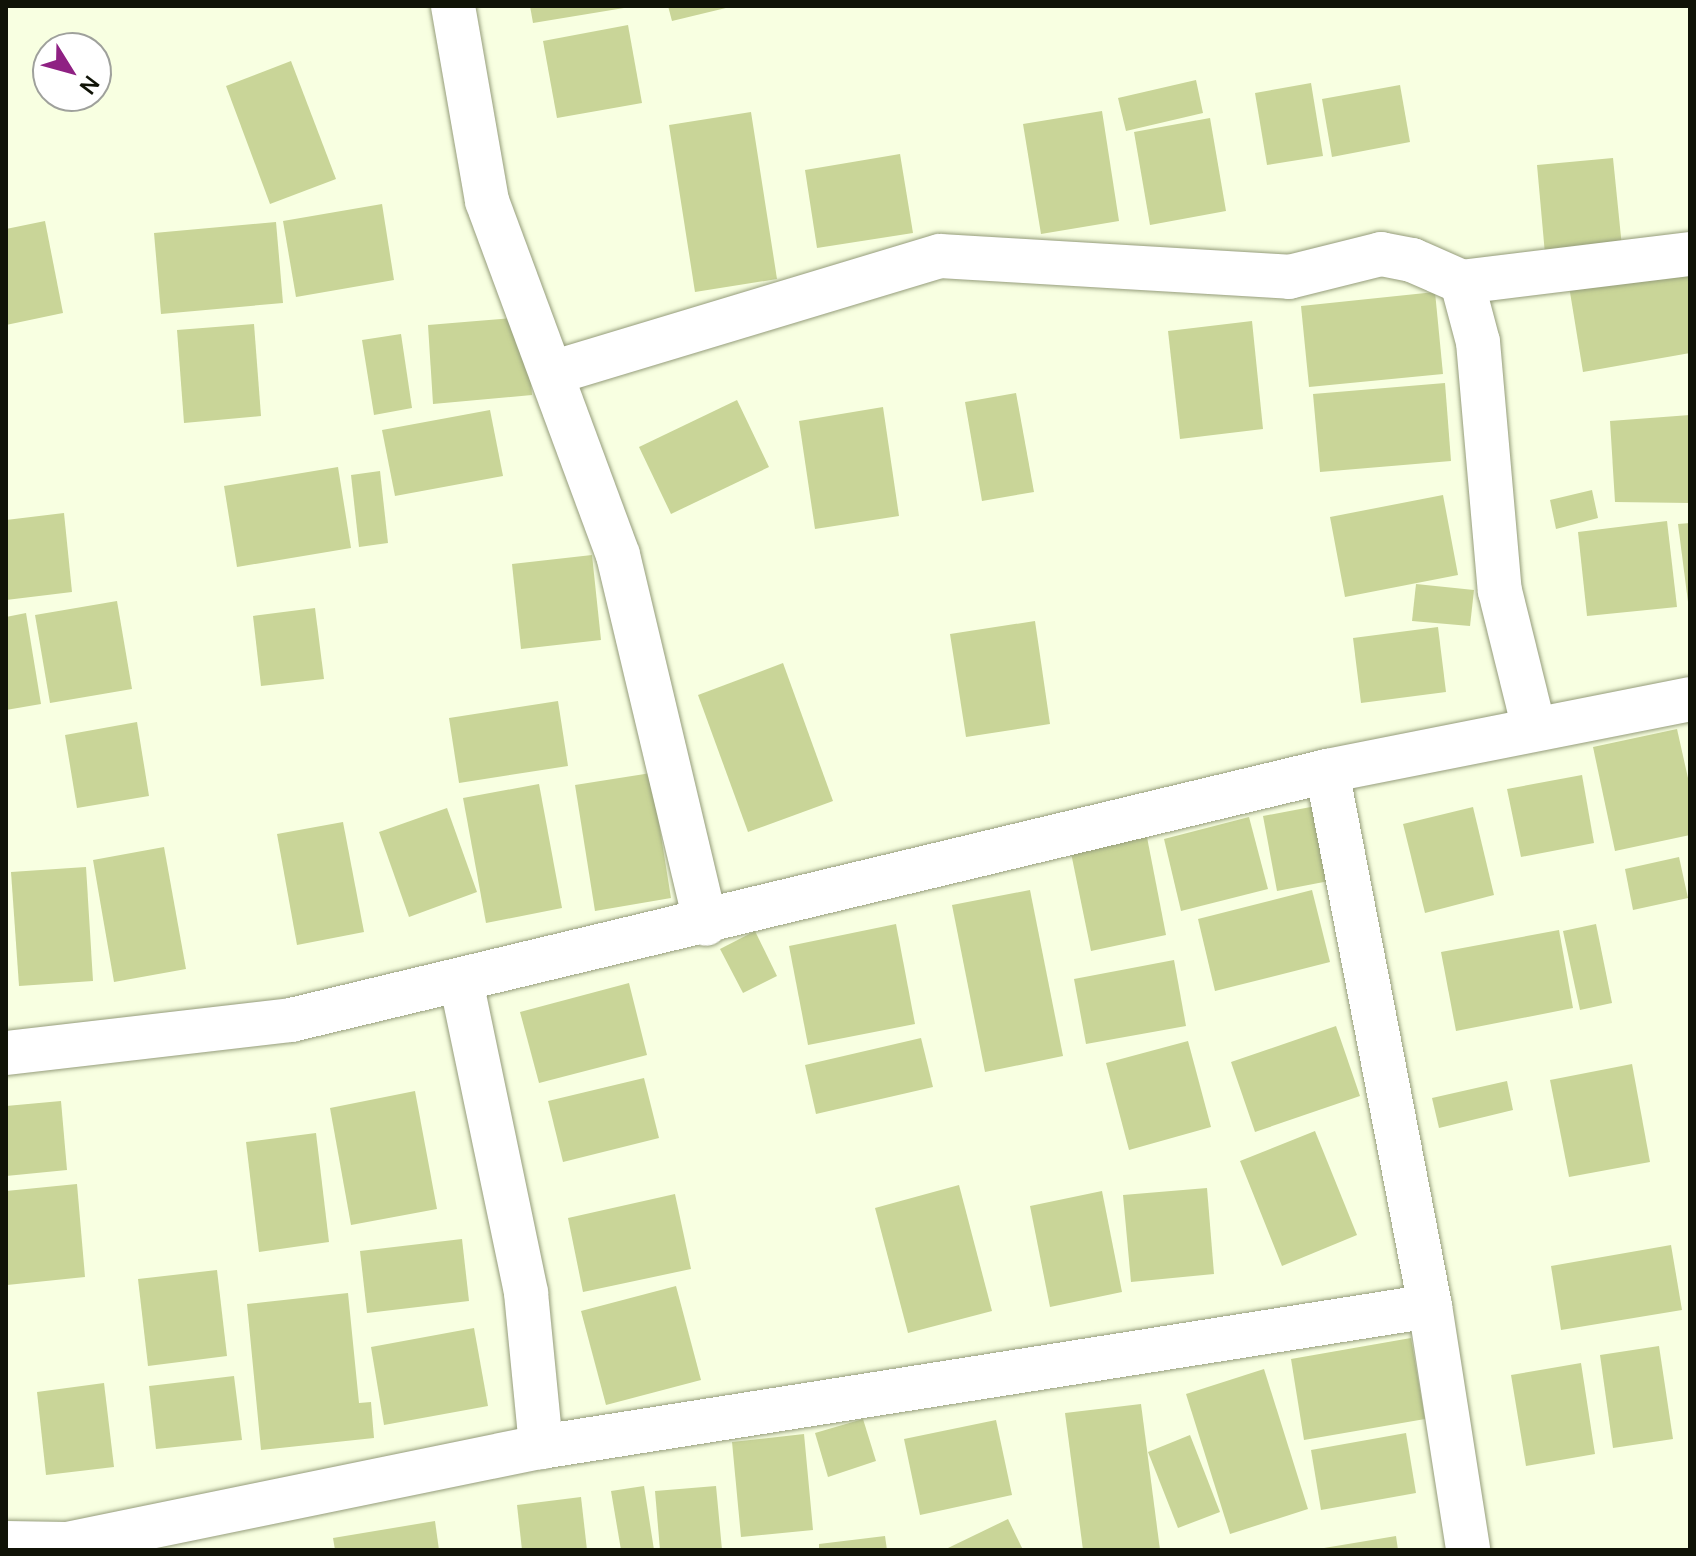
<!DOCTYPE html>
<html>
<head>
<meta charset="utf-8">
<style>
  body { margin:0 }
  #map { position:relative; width:1696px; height:1556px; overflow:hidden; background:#f8ffe1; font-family:Manrope,sans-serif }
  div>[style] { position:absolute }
  .building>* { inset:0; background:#c9d598 }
  .roads { filter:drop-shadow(0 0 2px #959d7b) drop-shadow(0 0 2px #959d7b) }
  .minor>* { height:44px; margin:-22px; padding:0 22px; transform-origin:22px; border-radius:22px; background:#fff }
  span { translate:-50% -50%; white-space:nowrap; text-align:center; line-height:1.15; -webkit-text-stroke:8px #fff; paint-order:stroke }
  .frame { position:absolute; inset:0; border:8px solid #101307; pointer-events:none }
  .north { position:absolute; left:32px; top:32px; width:80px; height:80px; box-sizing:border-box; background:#fff; border:2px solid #9fa19c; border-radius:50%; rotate:127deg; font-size:22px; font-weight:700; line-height:32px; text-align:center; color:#101307 }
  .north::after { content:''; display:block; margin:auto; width:28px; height:36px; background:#8f2183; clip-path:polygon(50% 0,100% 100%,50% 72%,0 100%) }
</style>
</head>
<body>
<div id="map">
  <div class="building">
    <i style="clip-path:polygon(530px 6px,624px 6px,624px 8px,533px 23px)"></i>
    <i style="clip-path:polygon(668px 6px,730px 6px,730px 7px,672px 21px)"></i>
    <i style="clip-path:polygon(628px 25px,642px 103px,557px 118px,543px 41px)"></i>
    <i style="clip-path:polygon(291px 61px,336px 179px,270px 204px,226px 86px)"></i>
    <i style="clip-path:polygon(1196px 80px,1203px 113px,1126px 131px,1118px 98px)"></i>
    <i style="clip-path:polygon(1311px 83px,1323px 156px,1267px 165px,1255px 93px)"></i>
    <i style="clip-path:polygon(1400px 85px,1410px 142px,1332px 157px,1322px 99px)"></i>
    <i style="clip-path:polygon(1102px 111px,1119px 221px,1041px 234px,1023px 124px)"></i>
    <i style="clip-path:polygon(751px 112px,777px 279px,695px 292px,669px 125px)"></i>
    <i style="clip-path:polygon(1210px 118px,1226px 211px,1150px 225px,1134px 132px)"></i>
    <i style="clip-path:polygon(900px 154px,913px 233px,817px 248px,805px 170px)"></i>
    <i style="clip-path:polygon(1613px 158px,1622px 247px,1545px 254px,1537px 165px)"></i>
    <i style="clip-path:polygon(382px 204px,394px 280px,296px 297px,283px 221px)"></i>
    <i style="clip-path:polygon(45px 221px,63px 313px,6px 325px,6px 229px)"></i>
    <i style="clip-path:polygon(276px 222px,283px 303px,161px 314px,154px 233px)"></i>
    <i style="clip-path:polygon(1690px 266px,1690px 353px,1583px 372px,1569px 286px)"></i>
    <i style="clip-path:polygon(1435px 292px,1443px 374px,1309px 387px,1301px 306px)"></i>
    <i style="clip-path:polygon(526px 317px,532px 395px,433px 404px,428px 325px)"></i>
    <i style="clip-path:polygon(1252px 321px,1263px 429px,1180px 439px,1168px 331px)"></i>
    <i style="clip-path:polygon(254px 324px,261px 416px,184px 423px,177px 330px)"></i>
    <i style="clip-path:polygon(401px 334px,412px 408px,374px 415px,362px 340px)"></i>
    <i style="clip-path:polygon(1445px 383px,1451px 461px,1320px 472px,1313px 394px)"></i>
    <i style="clip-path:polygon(1016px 393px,1034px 492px,982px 501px,965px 402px)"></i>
    <i style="clip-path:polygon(737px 400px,769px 467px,671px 514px,639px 447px)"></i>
    <i style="clip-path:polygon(883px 407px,899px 516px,815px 529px,799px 421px)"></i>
    <i style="clip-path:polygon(490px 410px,503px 476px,395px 496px,382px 430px)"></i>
    <i style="clip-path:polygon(1690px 415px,1690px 503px,1615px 502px,1610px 421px)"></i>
    <i style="clip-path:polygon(338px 467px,351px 548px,237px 567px,224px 486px)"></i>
    <i style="clip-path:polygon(380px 471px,388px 543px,359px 547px,351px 475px)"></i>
    <i style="clip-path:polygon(1592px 490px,1598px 518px,1556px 529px,1550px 500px)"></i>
    <i style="clip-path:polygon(1443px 495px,1458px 575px,1345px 597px,1330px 517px)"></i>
    <i style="clip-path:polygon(64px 513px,72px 592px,6px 600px,6px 520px)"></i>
    <i style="clip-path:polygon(1667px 521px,1677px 607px,1587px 616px,1578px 532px)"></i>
    <i style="clip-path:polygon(1690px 523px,1690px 602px,1688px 602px,1678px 524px)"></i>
    <i style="clip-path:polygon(592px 555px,601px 640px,521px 649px,512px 564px)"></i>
    <i style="clip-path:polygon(1416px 584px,1474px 590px,1470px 626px,1412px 621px)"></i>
    <i style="clip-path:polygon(117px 601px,132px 689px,50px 703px,35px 615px)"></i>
    <i style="clip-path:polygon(315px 608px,324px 679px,261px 686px,253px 616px)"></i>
    <i style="clip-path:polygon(26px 613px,41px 704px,6px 710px,6px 617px)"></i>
    <i style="clip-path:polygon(1035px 621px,1050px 724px,966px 737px,950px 634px)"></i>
    <i style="clip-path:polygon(1438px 627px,1446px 692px,1361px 703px,1353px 638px)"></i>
    <i style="clip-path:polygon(783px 663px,833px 801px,748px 832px,698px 695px)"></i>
    <i style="clip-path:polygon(558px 701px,568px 766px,459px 783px,449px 718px)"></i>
    <i style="clip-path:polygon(137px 722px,149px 796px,77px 808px,65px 735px)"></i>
    <i style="clip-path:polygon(1677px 729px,1690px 787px,1690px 835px,1615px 851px,1593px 747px)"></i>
    <i style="clip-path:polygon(651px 773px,671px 898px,595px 911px,575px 785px)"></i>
    <i style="clip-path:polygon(1582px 775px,1594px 843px,1521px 857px,1507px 789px)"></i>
    <i style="clip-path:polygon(539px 784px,562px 908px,486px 923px,463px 798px)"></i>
    <i style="clip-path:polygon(1316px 806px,1329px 881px,1277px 891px,1263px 816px)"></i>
    <i style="clip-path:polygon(1473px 807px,1494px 895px,1425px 913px,1403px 824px)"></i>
    <i style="clip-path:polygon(447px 808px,477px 892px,409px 917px,379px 832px)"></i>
    <i style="clip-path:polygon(1249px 817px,1268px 889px,1181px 911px,1164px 839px)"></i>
    <i style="clip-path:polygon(343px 822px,364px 932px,297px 945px,277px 834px)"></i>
    <i style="clip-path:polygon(1146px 832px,1166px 935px,1091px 951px,1070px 848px)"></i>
    <i style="clip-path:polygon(164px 847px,186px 969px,114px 982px,93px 860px)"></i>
    <i style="clip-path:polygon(1679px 857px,1688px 898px,1633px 910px,1625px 869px)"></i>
    <i style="clip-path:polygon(86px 867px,93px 981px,19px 986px,11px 872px)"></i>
    <i style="clip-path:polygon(1030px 890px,1063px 1056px,985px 1072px,952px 905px)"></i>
    <i style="clip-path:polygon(1312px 890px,1330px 962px,1215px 991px,1198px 919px)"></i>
    <i style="clip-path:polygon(896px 924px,915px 1024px,808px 1045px,789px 946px)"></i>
    <i style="clip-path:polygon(1596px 924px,1612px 1003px,1580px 1010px,1563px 931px)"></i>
    <i style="clip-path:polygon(1559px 930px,1573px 1008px,1456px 1031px,1441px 952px)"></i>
    <i style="clip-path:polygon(755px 931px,777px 976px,743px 993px,720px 949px)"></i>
    <i style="clip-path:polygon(1174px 960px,1186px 1026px,1086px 1044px,1074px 979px)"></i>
    <i style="clip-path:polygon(629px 983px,647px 1055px,539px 1083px,520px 1012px)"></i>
    <i style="clip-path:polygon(1336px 1026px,1360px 1096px,1255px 1132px,1231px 1062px)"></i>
    <i style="clip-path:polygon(921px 1038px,933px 1087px,816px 1114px,805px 1065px)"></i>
    <i style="clip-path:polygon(1188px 1041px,1211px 1127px,1129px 1150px,1106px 1063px)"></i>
    <i style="clip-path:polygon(1632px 1064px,1650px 1162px,1569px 1177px,1550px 1080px)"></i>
    <i style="clip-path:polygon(644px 1078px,659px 1138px,563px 1162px,548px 1101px)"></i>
    <i style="clip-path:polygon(1507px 1081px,1513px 1110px,1439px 1128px,1432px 1098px)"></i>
    <i style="clip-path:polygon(415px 1091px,437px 1209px,351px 1225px,330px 1108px)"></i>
    <i style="clip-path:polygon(61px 1101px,67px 1170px,6px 1176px,6px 1106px)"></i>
    <i style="clip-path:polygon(1315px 1131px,1357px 1235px,1282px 1266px,1240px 1161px)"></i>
    <i style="clip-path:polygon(316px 1133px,329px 1242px,259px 1252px,246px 1142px)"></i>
    <i style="clip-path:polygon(77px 1184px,85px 1277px,7px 1285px,6px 1191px)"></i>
    <i style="clip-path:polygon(959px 1185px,992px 1311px,908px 1333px,875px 1208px)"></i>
    <i style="clip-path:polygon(1207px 1188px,1214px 1274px,1131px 1282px,1123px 1195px)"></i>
    <i style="clip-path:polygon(1102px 1191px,1122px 1292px,1050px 1307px,1030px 1206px)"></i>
    <i style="clip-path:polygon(675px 1194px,691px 1269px,583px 1292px,568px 1218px)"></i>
    <i style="clip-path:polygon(462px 1239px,469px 1301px,367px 1313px,360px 1251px)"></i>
    <i style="clip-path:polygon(1671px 1245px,1682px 1310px,1561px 1330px,1551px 1266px)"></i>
    <i style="clip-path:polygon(217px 1270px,227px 1356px,148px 1366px,138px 1279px)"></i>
    <i style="clip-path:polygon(676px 1286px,701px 1380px,606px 1405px,581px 1311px)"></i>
    <i style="clip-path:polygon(348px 1293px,359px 1403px,371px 1402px,374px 1438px,261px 1450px,247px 1304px)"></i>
    <i style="clip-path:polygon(474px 1328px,488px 1406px,384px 1425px,371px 1347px)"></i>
    <i style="clip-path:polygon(1411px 1338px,1425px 1419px,1304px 1440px,1291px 1359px)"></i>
    <i style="clip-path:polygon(1659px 1346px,1673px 1439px,1613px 1448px,1600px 1355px)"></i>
    <i style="clip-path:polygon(1581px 1363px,1595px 1454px,1526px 1466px,1511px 1375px)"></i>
    <i style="clip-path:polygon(1264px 1369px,1308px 1509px,1230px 1534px,1186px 1394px)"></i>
    <i style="clip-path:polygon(234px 1376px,242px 1440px,156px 1449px,149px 1386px)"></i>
    <i style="clip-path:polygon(104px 1383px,114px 1467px,46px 1475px,37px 1392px)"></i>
    <i style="clip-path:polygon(1141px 1404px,1160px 1550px,1083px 1550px,1065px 1413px)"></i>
    <i style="clip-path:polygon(863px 1419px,876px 1461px,828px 1477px,815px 1433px)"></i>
    <i style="clip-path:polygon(996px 1420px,1012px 1495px,920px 1515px,904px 1439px)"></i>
    <i style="clip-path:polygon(1406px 1433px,1416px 1493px,1321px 1510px,1311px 1450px)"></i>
    <i style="clip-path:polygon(804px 1434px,813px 1530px,741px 1537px,732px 1442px)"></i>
    <i style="clip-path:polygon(1190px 1435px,1220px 1512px,1178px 1528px,1148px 1452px)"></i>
    <i style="clip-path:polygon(644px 1486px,654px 1550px,621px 1550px,611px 1491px)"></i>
    <i style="clip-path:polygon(716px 1486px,722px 1550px,660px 1550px,655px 1491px)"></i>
    <i style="clip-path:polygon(581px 1497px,587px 1550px,522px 1550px,517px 1505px)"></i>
    <i style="clip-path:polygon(1008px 1519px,1023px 1550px,949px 1550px,948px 1548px)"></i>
    <i style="clip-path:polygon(435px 1521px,439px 1550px,335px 1550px,333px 1538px)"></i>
    <i style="clip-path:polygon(885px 1536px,887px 1550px,819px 1550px,819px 1544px)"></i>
    <i style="clip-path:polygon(1396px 1536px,1398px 1550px,1324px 1550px,1324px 1548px)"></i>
  </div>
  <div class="roads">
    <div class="minor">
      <i style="left:453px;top:6px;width:198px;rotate:80.1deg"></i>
      <i style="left:487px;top:201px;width:377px;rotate:69.7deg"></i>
      <i style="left:618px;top:555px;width:379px;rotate:76.6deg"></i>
      <i style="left:1462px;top:282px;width:230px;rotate:-7deg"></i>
      <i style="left:552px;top:373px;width:405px;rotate:-16.8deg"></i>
      <i style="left:940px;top:256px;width:350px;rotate:3.4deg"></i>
      <i style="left:1289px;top:277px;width:95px;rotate:-14deg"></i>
      <i style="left:1381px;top:254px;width:32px;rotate:11deg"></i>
      <i style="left:1412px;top:260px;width:55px;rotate:23.7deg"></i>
      <i style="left:1462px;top:282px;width:62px;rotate:75.1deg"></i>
      <i style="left:1478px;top:342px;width:250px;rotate:85deg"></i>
      <i style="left:1500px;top:591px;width:141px;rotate:76.1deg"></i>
      <i style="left:1327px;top:771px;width:545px;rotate:79.1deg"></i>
      <i style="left:1430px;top:1306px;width:247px;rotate:81.1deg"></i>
      <i style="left:461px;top:981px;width:319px;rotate:78.2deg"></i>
      <i style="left:526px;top:1293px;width:155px;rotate:84.4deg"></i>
      <i style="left:6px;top:1053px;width:287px;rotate:-6.6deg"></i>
      <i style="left:291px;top:1020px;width:1066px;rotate:-13.51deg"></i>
      <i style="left:1327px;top:771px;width:370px;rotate:-11.2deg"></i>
      <i style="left:6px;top:1543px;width:61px;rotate:0.9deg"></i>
      <i style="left:67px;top:1544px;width:484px;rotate:-11.6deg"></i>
      <i style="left:541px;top:1447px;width:900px;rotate:-9.01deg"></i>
    </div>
  </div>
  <div class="frame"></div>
  <div class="north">N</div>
</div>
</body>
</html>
